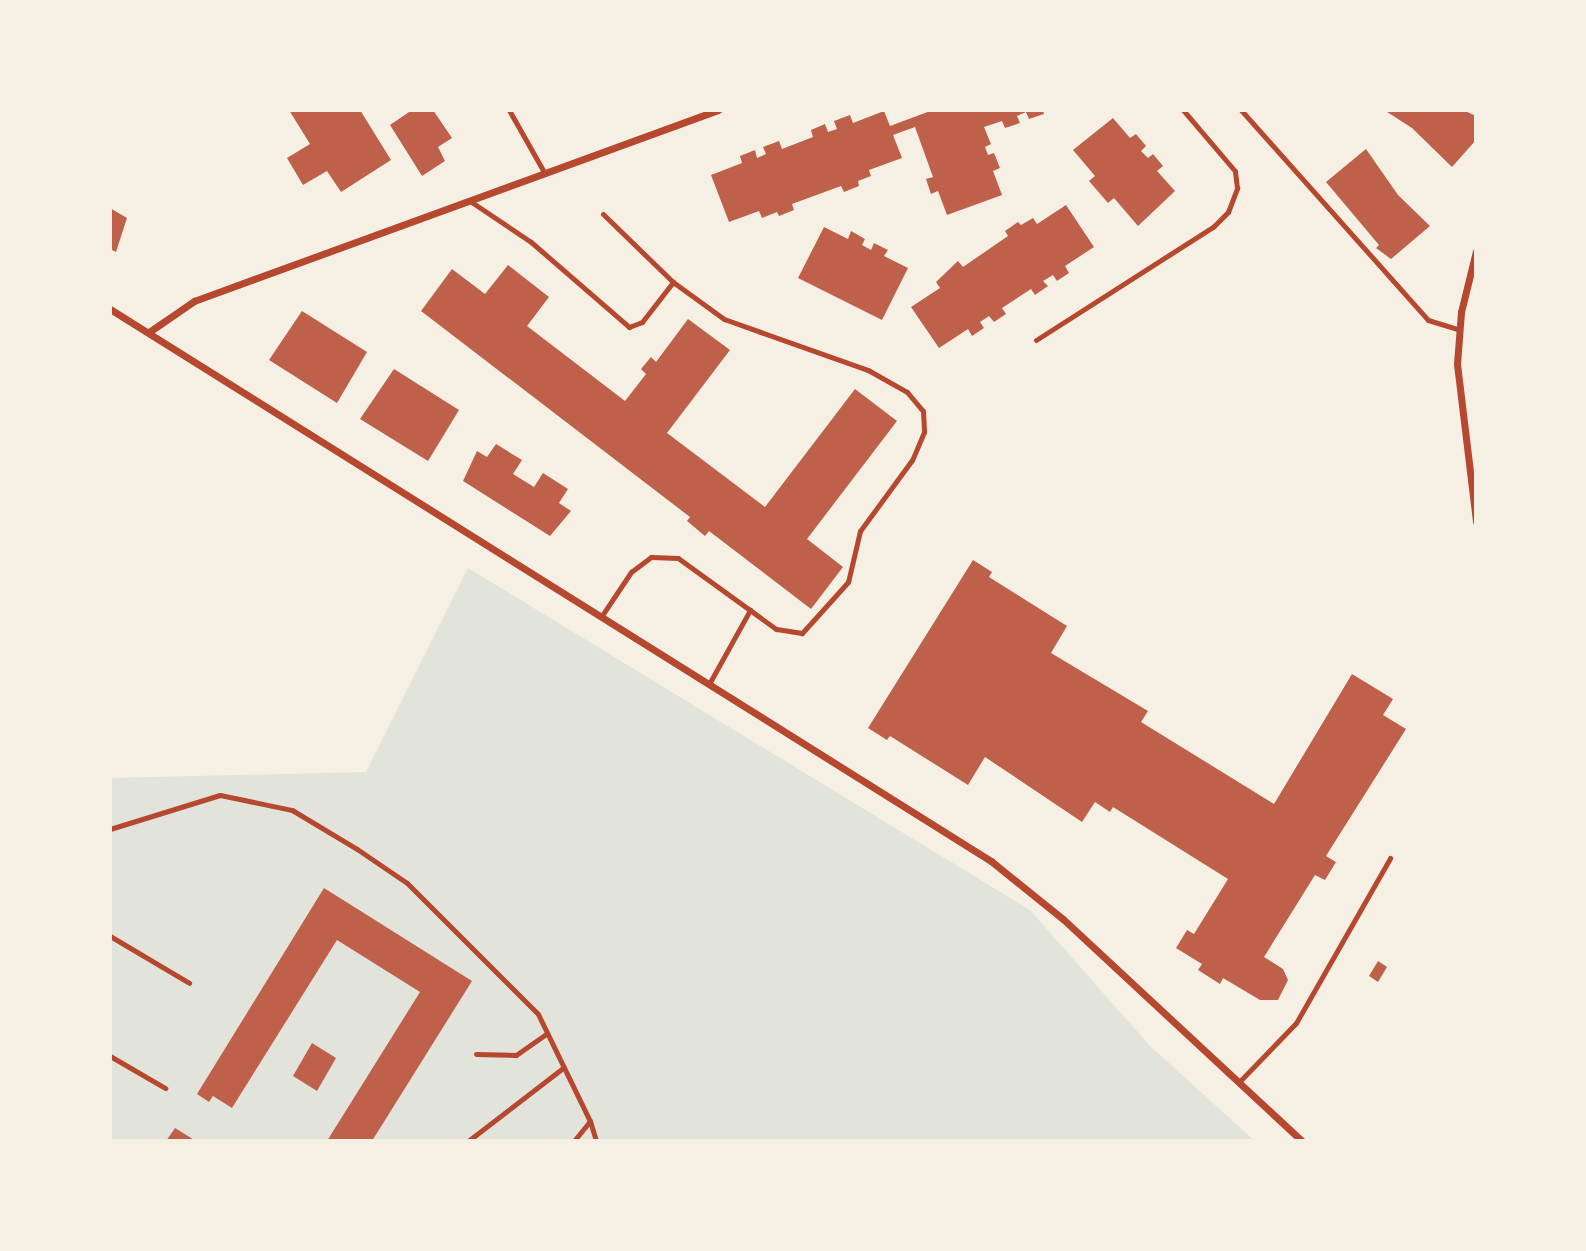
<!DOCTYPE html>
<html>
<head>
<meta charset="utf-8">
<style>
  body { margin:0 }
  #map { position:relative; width:1586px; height:1251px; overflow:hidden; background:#f6efe4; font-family:"DejaVu Sans",sans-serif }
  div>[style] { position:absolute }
  .green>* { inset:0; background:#e2e4dc }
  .building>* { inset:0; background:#bf614a }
  .service>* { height:5px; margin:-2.5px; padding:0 2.5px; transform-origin:2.5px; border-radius:2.5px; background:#b5482f }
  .minor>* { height:7px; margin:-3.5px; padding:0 3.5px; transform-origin:3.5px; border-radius:3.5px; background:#b5482f }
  span { translate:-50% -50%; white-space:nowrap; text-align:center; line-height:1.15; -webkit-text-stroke:7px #f6efe4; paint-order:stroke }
  .frame { position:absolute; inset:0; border:112px solid #f6efe4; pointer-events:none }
</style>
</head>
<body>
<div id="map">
  <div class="green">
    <i style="clip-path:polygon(468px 568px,1030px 910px,1150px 1046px,1255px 1141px,110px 1141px,110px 778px,366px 772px)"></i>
  </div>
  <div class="building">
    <i style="clip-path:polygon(289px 110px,360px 110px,391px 160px,341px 192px,327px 171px,303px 185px,287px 158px,310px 144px)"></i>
    <i style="clip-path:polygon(412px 110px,433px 110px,452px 138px,438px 147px,445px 161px,422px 176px,390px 125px)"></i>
    <i style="clip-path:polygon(933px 110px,1043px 110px,1044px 114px,1029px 119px,1026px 112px,1017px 116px,1020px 123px,1005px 128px,1002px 121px,984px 127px,991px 144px,985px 147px,988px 155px,994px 153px,1000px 168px,993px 171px,1002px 195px,947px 215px,938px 191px,931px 194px,926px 179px,933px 177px,915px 127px,893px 135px,902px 158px,869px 170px,871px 176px,858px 181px,859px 186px,844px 192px,841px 186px,792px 204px,794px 210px,779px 216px,777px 212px,762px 218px,759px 211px,729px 222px,711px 175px,742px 163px,740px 156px,755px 150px,757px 158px,766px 154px,763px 147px,779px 141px,782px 149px,813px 137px,811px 130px,825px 124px,828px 132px,837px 129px,834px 121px,850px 115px,853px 123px,884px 111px,890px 126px)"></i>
    <i style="clip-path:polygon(1384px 110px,1463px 110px,1476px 116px,1476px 140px,1452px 167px,1412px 128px)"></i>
    <i style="clip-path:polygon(1113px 118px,1130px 138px,1136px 134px,1146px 146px,1141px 151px,1148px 158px,1153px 154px,1163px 166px,1157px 171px,1175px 191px,1138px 226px,1114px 198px,1108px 203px,1089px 181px,1095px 176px,1073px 150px)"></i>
    <i style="clip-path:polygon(1366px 149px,1398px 195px,1430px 226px,1391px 259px,1376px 248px,1379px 245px,1326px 182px)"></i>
    <i style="clip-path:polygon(1066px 205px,1094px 247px,1065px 266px,1069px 273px,1057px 281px,1053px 275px,1043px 281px,1048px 286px,1035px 295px,1031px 289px,1002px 308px,1006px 314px,994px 322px,989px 316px,980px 322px,984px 328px,972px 336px,968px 329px,939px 348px,911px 307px,940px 288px,936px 282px,958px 261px,963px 267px,1008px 236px,1005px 231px,1018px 222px,1021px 225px,1033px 218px,1037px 224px)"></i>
    <i style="clip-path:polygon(110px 208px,127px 218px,116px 252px,110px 249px)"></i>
    <i style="clip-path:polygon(824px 227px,848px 239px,851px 231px,865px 239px,862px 245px,871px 250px,874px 243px,888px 250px,884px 256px,908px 268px,882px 320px,798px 278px)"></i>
    <i style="clip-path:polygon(508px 265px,549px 297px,527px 326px,625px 401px,646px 374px,641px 369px,651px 357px,656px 362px,688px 319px,730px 350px,667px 433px,765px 507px,855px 389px,897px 421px,807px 539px,843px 567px,811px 609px,709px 531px,705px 536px,687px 521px,690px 517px,421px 311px,452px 269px,485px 294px)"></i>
    <i style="clip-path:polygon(302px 311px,367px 352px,337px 403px,269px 360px)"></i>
    <i style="clip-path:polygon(394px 369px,459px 410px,428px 461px,360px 419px)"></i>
    <i style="clip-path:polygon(496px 444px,522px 460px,513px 474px,534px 487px,543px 473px,568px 489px,559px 503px,571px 511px,550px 536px,463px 481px,477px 451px,487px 457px)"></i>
    <i style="clip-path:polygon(973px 560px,992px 572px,989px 577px,1067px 626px,1051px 653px,1148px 711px,1141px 722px,1274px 804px,1352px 674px,1393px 699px,1383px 715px,1406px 729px,1326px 856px,1336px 862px,1325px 880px,1315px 875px,1264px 957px,1283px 969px,1288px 980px,1278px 1000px,1260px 1000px,1223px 978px,1220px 984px,1198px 970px,1202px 964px,1176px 948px,1187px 930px,1194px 934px,1228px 879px,1113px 807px,1110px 812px,1095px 802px,1082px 822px,985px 757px,968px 785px,890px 736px,887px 740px,868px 728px)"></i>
    <i style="clip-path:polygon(324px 888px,472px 981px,372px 1141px,327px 1141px,420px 992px,337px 940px,232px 1108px,213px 1096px,209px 1102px,197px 1094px)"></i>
    <i style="clip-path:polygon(1378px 961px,1387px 967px,1378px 982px,1369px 976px)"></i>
    <i style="clip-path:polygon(312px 1043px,336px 1058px,317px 1091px,293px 1076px)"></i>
    <i style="clip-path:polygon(175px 1128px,196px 1141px,166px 1141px)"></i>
  </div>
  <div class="service">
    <i style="left:509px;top:110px;width:73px;rotate:60.6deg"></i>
    <i style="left:1241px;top:110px;width:281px;rotate:48.3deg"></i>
    <i style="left:1428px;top:320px;width:31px;rotate:17deg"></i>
    <i style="left:470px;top:201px;width:73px;rotate:33.9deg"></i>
    <i style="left:531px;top:242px;width:130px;rotate:40.9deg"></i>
    <i style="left:629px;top:327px;width:14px;rotate:-21deg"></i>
    <i style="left:642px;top:322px;width:51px;rotate:-52.2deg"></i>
    <i style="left:673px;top:282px;width:63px;rotate:36deg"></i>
    <i style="left:724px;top:319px;width:153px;rotate:19.5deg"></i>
    <i style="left:868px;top:370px;width:45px;rotate:29.4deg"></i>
    <i style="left:907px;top:392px;width:25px;rotate:50deg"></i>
    <i style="left:923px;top:411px;width:21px;rotate:87deg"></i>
    <i style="left:924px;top:432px;width:30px;rotate:113deg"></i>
    <i style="left:912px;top:460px;width:88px;rotate:126.2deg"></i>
    <i style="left:860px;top:531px;width:52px;rotate:103.2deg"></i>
    <i style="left:848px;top:582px;width:69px;rotate:132deg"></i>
    <i style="left:802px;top:633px;width:26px;rotate:-171deg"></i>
    <i style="left:776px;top:629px;width:121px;rotate:-144.1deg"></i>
    <i style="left:678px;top:558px;width:27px;rotate:-178deg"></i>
    <i style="left:651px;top:557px;width:25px;rotate:143deg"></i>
    <i style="left:631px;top:572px;width:54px;rotate:123.7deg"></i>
    <i style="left:603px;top:214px;width:98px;rotate:44.2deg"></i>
    <i style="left:1036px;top:340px;width:211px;rotate:-32.6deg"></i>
    <i style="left:1214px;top:226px;width:20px;rotate:-45deg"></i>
    <i style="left:1228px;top:212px;width:26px;rotate:-69deg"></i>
    <i style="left:1237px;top:188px;width:17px;rotate:-97deg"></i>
    <i style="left:1235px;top:171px;width:80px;rotate:-130.4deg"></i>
    <i style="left:709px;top:684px;width:85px;rotate:-61deg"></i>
    <i style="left:110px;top:829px;width:115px;rotate:-17.2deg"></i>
    <i style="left:220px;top:795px;width:74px;rotate:11.8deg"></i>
    <i style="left:292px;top:810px;width:76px;rotate:31deg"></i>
    <i style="left:357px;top:849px;width:60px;rotate:34.2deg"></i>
    <i style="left:407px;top:883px;width:185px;rotate:45deg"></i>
    <i style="left:538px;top:1014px;width:119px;rotate:64.1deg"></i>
    <i style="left:590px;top:1121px;width:26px;rotate:129deg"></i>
    <i style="left:110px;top:936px;width:92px;rotate:30.7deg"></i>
    <i style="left:476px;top:1054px;width:40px;rotate:1.4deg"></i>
    <i style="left:516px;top:1055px;width:38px;rotate:-35deg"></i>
    <i style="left:110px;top:1056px;width:64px;rotate:30.2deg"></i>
    <i style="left:1239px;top:1082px;width:82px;rotate:-46deg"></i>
    <i style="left:1296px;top:1023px;width:190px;rotate:-60.3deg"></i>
    <i style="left:590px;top:1121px;width:21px;rotate:73deg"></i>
    <i style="left:468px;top:1141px;width:121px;rotate:-37.6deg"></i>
  </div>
  <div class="minor">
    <i style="left:1476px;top:251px;width:63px;rotate:103.8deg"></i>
    <i style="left:1461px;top:312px;width:52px;rotate:94.4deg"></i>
    <i style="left:1457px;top:364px;width:159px;rotate:83.1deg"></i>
    <i style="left:110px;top:309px;width:1040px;rotate:32.07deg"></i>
    <i style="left:991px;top:861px;width:92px;rotate:38.9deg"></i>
    <i style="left:1063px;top:919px;width:326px;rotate:42.9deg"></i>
    <i style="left:149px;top:332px;width:55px;rotate:-34.6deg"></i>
    <i style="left:194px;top:301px;width:558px;rotate:-20.03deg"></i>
  </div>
  <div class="frame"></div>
</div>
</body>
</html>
